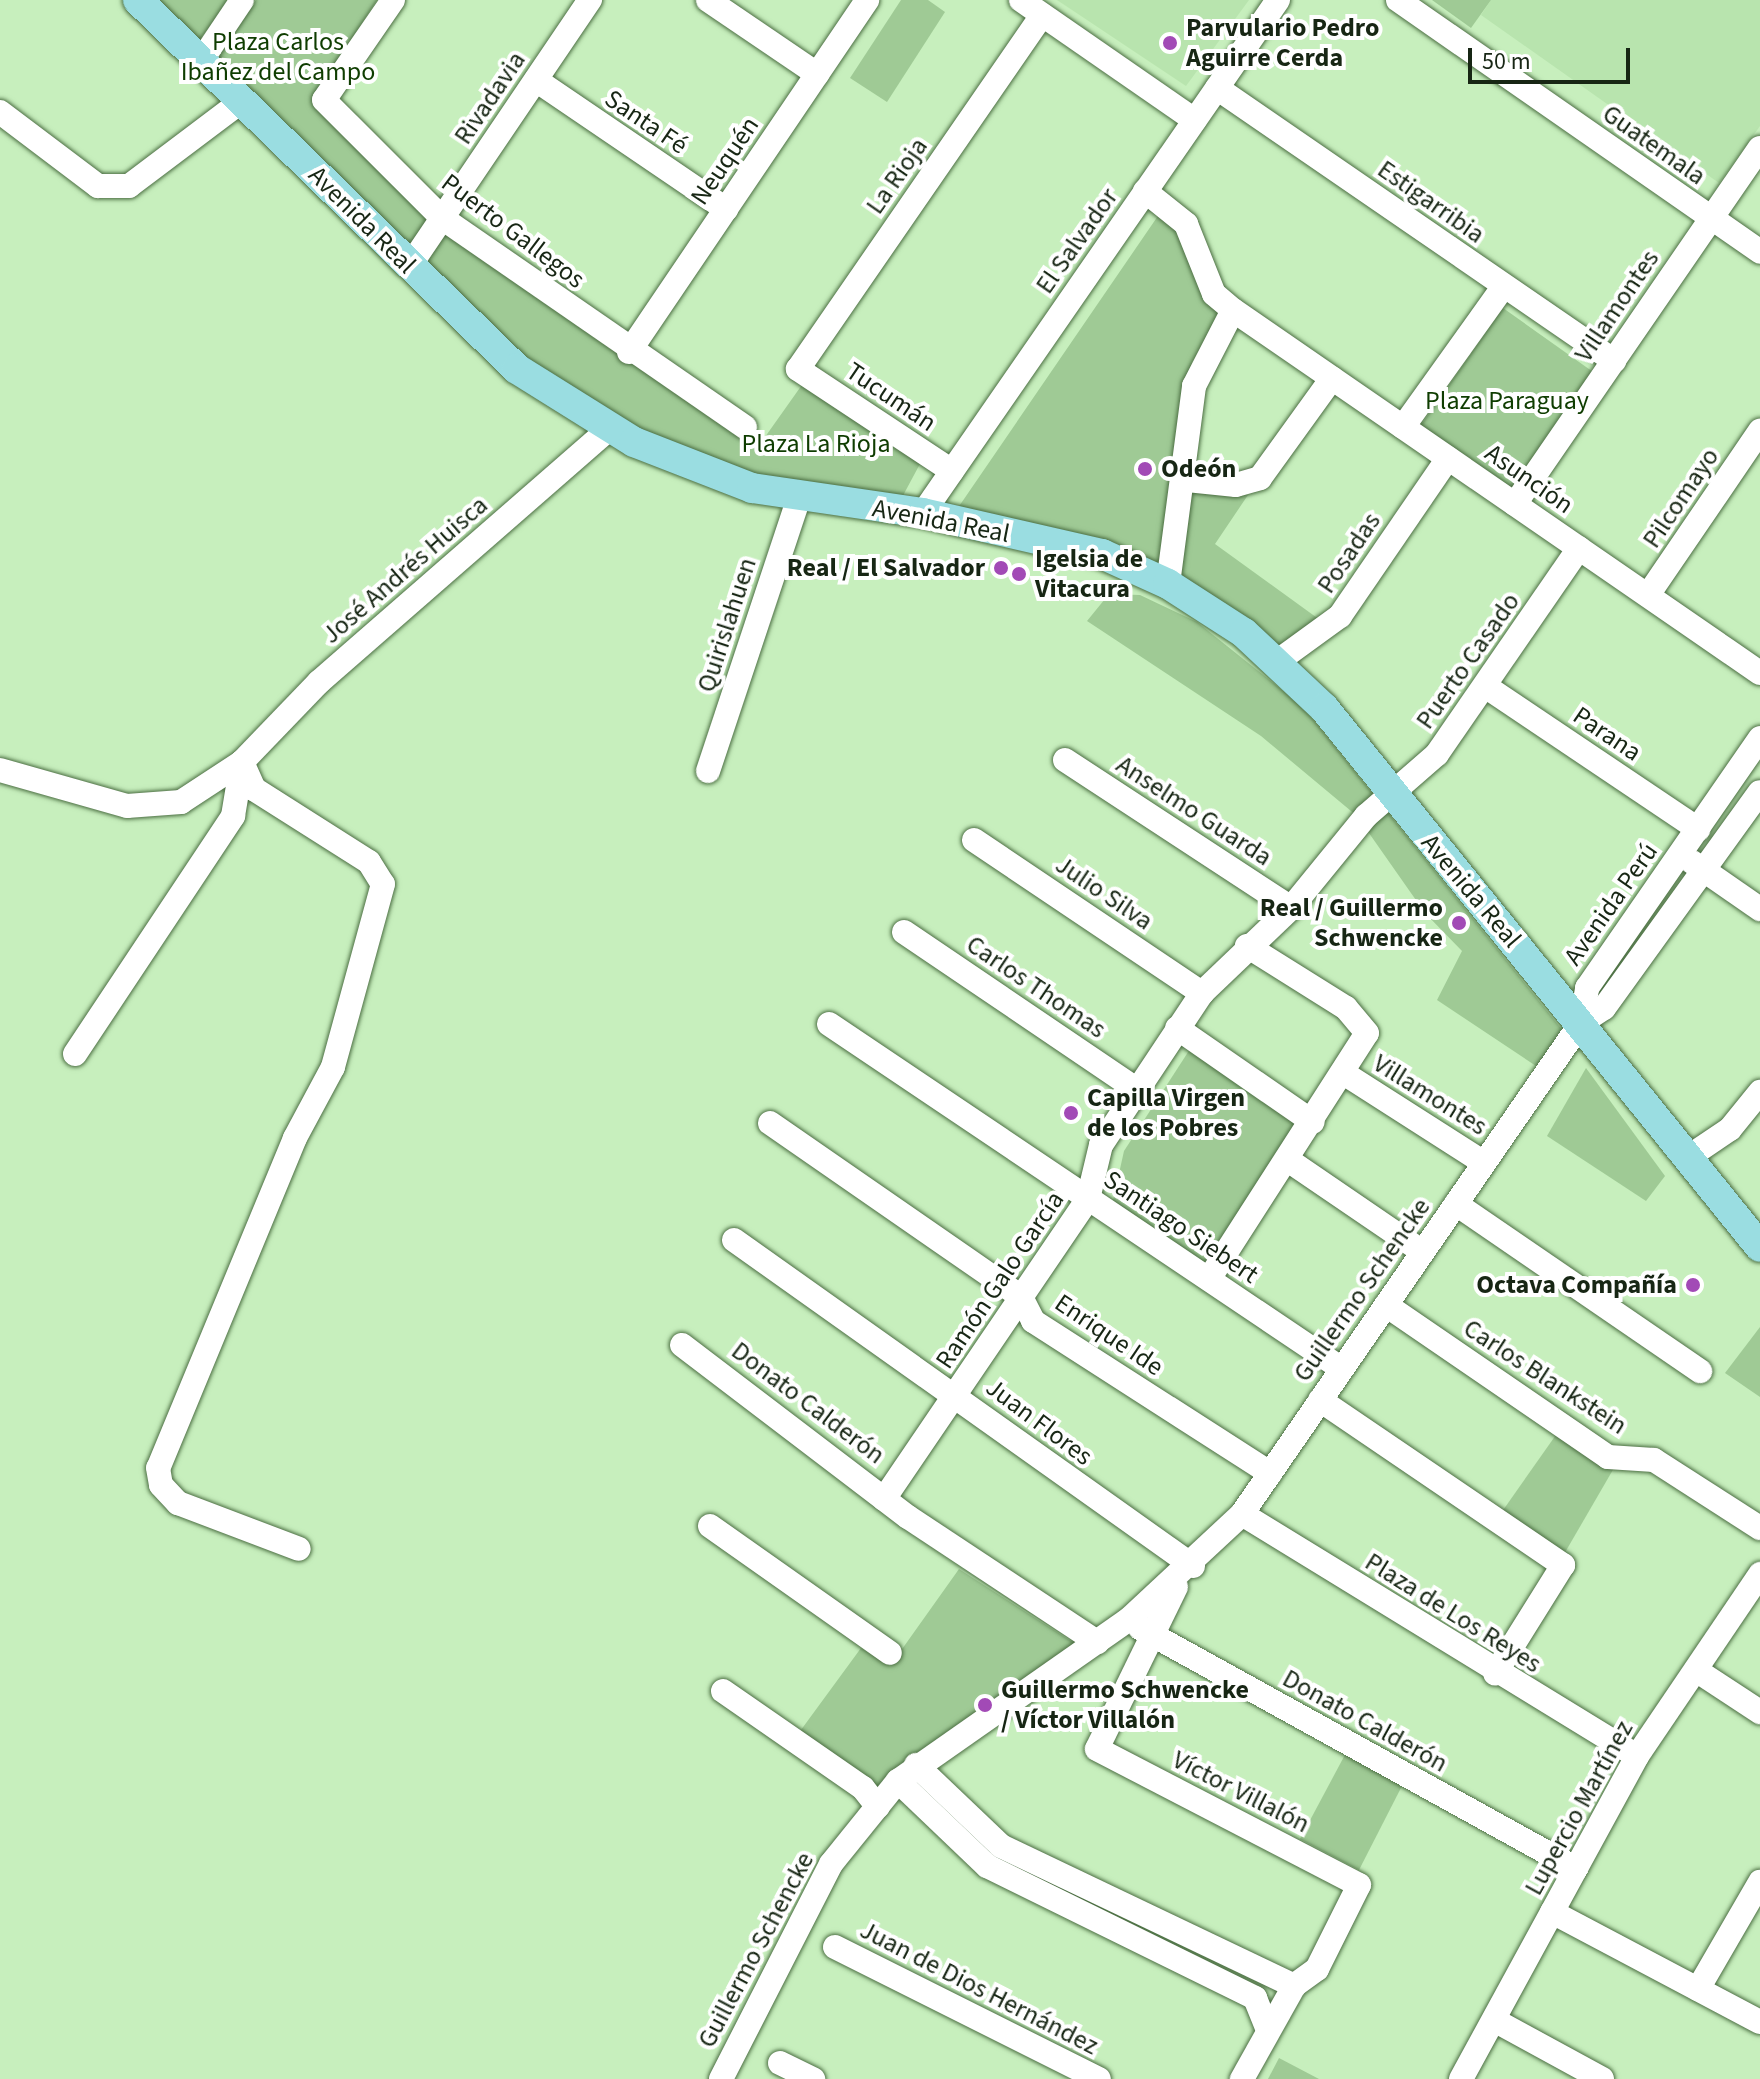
<!DOCTYPE html>
<html>
<head>
<meta charset="utf-8">
<style>
  body { margin:0 }
  #map { position:relative; width:1760px; height:2079px; overflow:hidden; background:#c7efbd; font-family:"Source Sans 3",sans-serif }
  div>[style] { position:absolute }
  .built>* { inset:0; background:#b8e4ae }
  .green>* { inset:0; background:#9fca95 }
  .roads { filter:drop-shadow(0 0 2px #4b6e42) drop-shadow(0 0 2px #4b6e42) }
  .minor>* { height:24px; margin:-12px; padding:0 12px; transform-origin:12px; border-radius:12px; background:#fff }
  .major>* { height:30px; margin:-15px; padding:0 15px; transform-origin:15px; border-radius:15px; background:#9adde1 }
  .dots>* { width:22px; height:22px; translate:-50% -50%; box-sizing:border-box; border:4px solid #fff; border-radius:50% }
  span { translate:-50% -50%; white-space:nowrap; text-align:center; line-height:1.15; -webkit-text-stroke:8px #fff; paint-order:stroke }
  .poi-label { font-size:26px; color:#172614; font-weight:700 }
  .left { translate:0 -50%; text-align:left }
  .right { translate:-100% -50%; text-align:right }
  .park-label { font-size:26px; color:#0f3d01 }
  .street-label { font-size:26px; color:#172614 }
  .scale { position:absolute; left:1468px; top:48px; width:162px; height:36px; box-sizing:border-box; border:4px solid #172614; border-top:0; padding-left:10px; font-size:24px; line-height:28px; white-space:nowrap; color:#172614; -webkit-text-stroke:6px #fff; paint-order:stroke }
</style>
</head>
<body>
<div id="map">
  <div class="built">
    <i style="clip-path:polygon(1057px 0,1249px 0,1186px 86px)"></i>
    <i style="clip-path:polygon(1491px 0,1760px 0,1760px 126px,1719px 183px,1481px 15px)"></i>
  </div>
  <div class="green">
    <i style="clip-path:polygon(152px 0,231px 0,195px 45px)"></i>
    <i style="clip-path:polygon(256px 0,377px 0,315px 95px,434px 216px,408px 258px,213px 65px)"></i>
    <i style="clip-path:polygon(901px 0,928px 0,945px 12px,887px 102px,850px 78px)"></i>
    <i style="clip-path:polygon(1432px 0,1491px 0,1471px 28px)"></i>
    <i style="clip-path:polygon(1162px 210px,1186px 234px,1226px 308px,1192px 362px,1175px 449px,1248px 495px,1215px 544px,1320px 620px,1277px 653px,1165px 573px,951px 518px)"></i>
    <i style="clip-path:polygon(440px 227px,760px 444px,804px 382px,921px 462px,899px 503px,747px 476px,626px 430px,521px 364px,420px 268px)"></i>
    <i style="clip-path:polygon(1503px 308px,1596px 374px,1512px 494px,1419px 428px)"></i>
    <i style="clip-path:polygon(1109px 594px,1140px 595px,1197px 622px,1302px 706px,1563px 1031px,1539px 1068px,1437px 1000px,1462px 951px,1425px 913px,1357px 816px,1261px 736px,1087px 621px)"></i>
    <i style="clip-path:polygon(1192px 1046px,1313px 1129px,1222px 1274px,1112px 1205px,1124px 1151px)"></i>
    <i style="clip-path:polygon(1586px 1068px,1665px 1176px,1646px 1201px,1547px 1136px)"></i>
    <i style="clip-path:polygon(1760px 1327px,1760px 1397px,1725px 1373px)"></i>
    <i style="clip-path:polygon(1558px 1432px,1614px 1468px,1556px 1568px,1494px 1523px)"></i>
    <i style="clip-path:polygon(959px 1569px,1077px 1645px,882px 1790px,798px 1734px,861px 1648px,890px 1666px)"></i>
    <i style="clip-path:polygon(1347px 1751px,1404px 1782px,1359px 1870px,1300px 1839px)"></i>
    <i style="clip-path:polygon(1279px 2058px,1319px 2079px,1268px 2079px)"></i>
  </div>
  <div class="roads">
    <div class="minor">
      <i style="left:393px;top:0;width:121px;rotate:124.6deg"></i>
      <i style="left:324px;top:100px;width:167px;rotate:45deg"></i>
      <i style="left:442px;top:218px;width:368px;rotate:34.6deg"></i>
      <i style="left:708px;top:0;width:132px;rotate:34.2deg"></i>
      <i style="left:1021px;top:0;width:211px;rotate:34.7deg"></i>
      <i style="left:1398px;top:0;width:441px;rotate:34.8deg"></i>
      <i style="left:201px;top:61px;width:73px;rotate:-56.1deg"></i>
      <i style="left:536px;top:80px;width:230px;rotate:34.2deg"></i>
      <i style="left:1217px;top:88px;width:482px;rotate:34.5deg"></i>
      <i style="left:0;top:112px;width:123px;rotate:37.1deg"></i>
      <i style="left:98px;top:186px;width:31px"></i>
      <i style="left:129px;top:186px;width:141px;rotate:-37deg"></i>
      <i style="left:1145px;top:191px;width:53px;rotate:38.8deg"></i>
      <i style="left:1186px;top:224px;width:75px;rotate:68.2deg"></i>
      <i style="left:1214px;top:294px;width:25px;rotate:40deg"></i>
      <i style="left:1233px;top:310px;width:640px;rotate:34.56deg"></i>
      <i style="left:409px;top:267px;width:323px;rotate:-55.9deg"></i>
      <i style="left:629px;top:352px;width:425px;rotate:-55.9deg"></i>
      <i style="left:1403px;top:427px;width:173px;rotate:-54.4deg"></i>
      <i style="left:952px;top:471px;width:185px;rotate:-146.5deg"></i>
      <i style="left:798px;top:369px;width:430px;rotate:-55.4deg"></i>
      <i style="left:1187px;top:480px;width:49px;rotate:5.8deg"></i>
      <i style="left:1236px;top:485px;width:25px;rotate:-16deg"></i>
      <i style="left:1260px;top:478px;width:123px;rotate:-54.2deg"></i>
      <i style="left:1515px;top:504px;width:432px;rotate:-55.5deg"></i>
      <i style="left:923px;top:513px;width:624px;rotate:-55.32deg"></i>
      <i style="left:1168px;top:584px;width:200px;rotate:-82.5deg"></i>
      <i style="left:1194px;top:386px;width:85px;rotate:-62.8deg"></i>
      <i style="left:1648px;top:595px;width:199px;rotate:-55.7deg"></i>
      <i style="left:1278px;top:661px;width:77px;rotate:-36deg"></i>
      <i style="left:1340px;top:616px;width:191px;rotate:-55.6deg"></i>
      <i style="left:1485px;top:686px;width:257px;rotate:33.9deg"></i>
      <i style="left:1065px;top:760px;width:270px;rotate:33.2deg"></i>
      <i style="left:0;top:770px;width:132px;rotate:15.8deg"></i>
      <i style="left:127px;top:806px;width:54px;rotate:-4.2deg"></i>
      <i style="left:181px;top:802px;width:73px;rotate:-33.3deg"></i>
      <i style="left:242px;top:762px;width:30px;rotate:66deg"></i>
      <i style="left:254px;top:789px;width:136px;rotate:32.4deg"></i>
      <i style="left:369px;top:862px;width:26px;rotate:58deg"></i>
      <i style="left:383px;top:884px;width:190px;rotate:105.3deg"></i>
      <i style="left:333px;top:1067px;width:81px;rotate:118.2deg"></i>
      <i style="left:295px;top:1138px;width:357px;rotate:112.5deg"></i>
      <i style="left:158px;top:1468px;width:17px;rotate:80deg"></i>
      <i style="left:161px;top:1485px;width:25px;rotate:47deg"></i>
      <i style="left:178px;top:1503px;width:129px;rotate:20.8deg"></i>
      <i style="left:708px;top:771px;width:289px;rotate:-71.6deg"></i>
      <i style="left:974px;top:840px;width:275px;rotate:33.9deg"></i>
      <i style="left:1692px;top:862px;width:83px;rotate:34.7deg"></i>
      <i style="left:904px;top:932px;width:280px;rotate:34.1deg"></i>
      <i style="left:1581px;top:1023px;width:36px;rotate:-80deg"></i>
      <i style="left:1587px;top:988px;width:304px;rotate:-55.3deg"></i>
      <i style="left:829px;top:1024px;width:618px;rotate:33.92deg"></i>
      <i style="left:1177px;top:1028px;width:165px;rotate:34.7deg"></i>
      <i style="left:75px;top:1054px;width:286px;rotate:-56.4deg"></i>
      <i style="left:233px;top:816px;width:55px;rotate:-80.5deg"></i>
      <i style="left:242px;top:762px;width:111px;rotate:-46.1deg"></i>
      <i style="left:319px;top:682px;width:388px;rotate:-41.1deg"></i>
      <i style="left:1345px;top:1074px;width:165px;rotate:32.6deg"></i>
      <i style="left:770px;top:1123px;width:305px;rotate:34.7deg"></i>
      <i style="left:1021px;top:1297px;width:27px;rotate:63deg"></i>
      <i style="left:1033px;top:1321px;width:282px;rotate:32.7deg"></i>
      <i style="left:1690px;top:1156px;width:48px;rotate:-34deg"></i>
      <i style="left:1730px;top:1129px;width:48px;rotate:-51deg"></i>
      <i style="left:1288px;top:1160px;width:163px;rotate:34.3deg"></i>
      <i style="left:1456px;top:1204px;width:296px;rotate:34.4deg"></i>
      <i style="left:734px;top:1240px;width:563px;rotate:35.38deg"></i>
      <i style="left:1209px;top:1279px;width:292px;rotate:-57.3deg"></i>
      <i style="left:1367px;top:1033px;width:33px;rotate:-130deg"></i>
      <i style="left:1346px;top:1008px;width:117px;rotate:-147.9deg"></i>
      <i style="left:1386px;top:1305px;width:269px;rotate:34.4deg"></i>
      <i style="left:1608px;top:1457px;width:46px;rotate:3.7deg"></i>
      <i style="left:1654px;top:1460px;width:126px;rotate:32.7deg"></i>
      <i style="left:682px;top:1345px;width:284px;rotate:37.3deg"></i>
      <i style="left:908px;top:1517px;width:227px;rotate:33.5deg"></i>
      <i style="left:1320px;top:1400px;width:294px;rotate:34.2deg"></i>
      <i style="left:1563px;top:1565px;width:128px;rotate:122deg"></i>
      <i style="left:884px;top:1499px;width:363px;rotate:-55.8deg"></i>
      <i style="left:1088px;top:1199px;width:56px;rotate:-76.5deg"></i>
      <i style="left:1101px;top:1145px;width:182px;rotate:-56.4deg"></i>
      <i style="left:1202px;top:993px;width:123px;rotate:-43.7deg"></i>
      <i style="left:1291px;top:908px;width:119px;rotate:-50.8deg"></i>
      <i style="left:1366px;top:816px;width:94px;rotate:-41.1deg"></i>
      <i style="left:1437px;top:754px;width:250px;rotate:-55.4deg"></i>
      <i style="left:1242px;top:1514px;width:463px;rotate:31.5deg"></i>
      <i style="left:710px;top:1526px;width:220px;rotate:35.2deg"></i>
      <i style="left:1176px;top:1587px;width:180px;rotate:116deg"></i>
      <i style="left:1097px;top:1749px;width:295px;rotate:27.4deg"></i>
      <i style="left:1359px;top:1885px;width:94px;rotate:116.6deg"></i>
      <i style="left:1317px;top:1969px;width:29px;rotate:144deg"></i>
      <i style="left:1294px;top:1986px;width:107px;rotate:119.2deg"></i>
      <i style="left:1140px;top:1628px;width:498px;rotate:28.9deg"></i>
      <i style="left:1696px;top:1670px;width:77px;rotate:33.3deg"></i>
      <i style="left:723px;top:1691px;width:170px;rotate:34.7deg"></i>
      <i style="left:863px;top:1788px;width:24px;rotate:52deg"></i>
      <i style="left:916px;top:1765px;width:117px;rotate:43.6deg"></i>
      <i style="left:1001px;top:1846px;width:325px;rotate:25.5deg"></i>
      <i style="left:898px;top:1781px;width:123px;rotate:43.7deg"></i>
      <i style="left:987px;top:1866px;width:299px;rotate:26.2deg"></i>
      <i style="left:1255px;top:1998px;width:35px;rotate:68deg"></i>
      <i style="left:1552px;top:1912px;width:235px;rotate:27.9deg"></i>
      <i style="left:835px;top:1947px;width:295px;rotate:26.6deg"></i>
      <i style="left:1698px;top:1989px;width:124px;rotate:-59.9deg"></i>
      <i style="left:1494px;top:2020px;width:123px;rotate:28.6deg"></i>
      <i style="left:780px;top:2063px;width:37px;rotate:26deg"></i>
      <i style="left:721px;top:2079px;width:242px;rotate:-62.9deg"></i>
      <i style="left:831px;top:1864px;width:107px;rotate:-51.1deg"></i>
      <i style="left:898px;top:1781px;width:281px;rotate:-35deg"></i>
      <i style="left:1128px;top:1620px;width:156px;rotate:-42.9deg"></i>
      <i style="left:1242px;top:1514px;width:597px;rotate:-55.38deg"></i>
      <i style="left:1581px;top:1023px;width:27px;rotate:-33deg"></i>
      <i style="left:1604px;top:1008px;width:266px;rotate:-54.2deg"></i>
      <i style="left:1461px;top:2079px;width:368px;rotate:-61.4deg"></i>
      <i style="left:1637px;top:1756px;width:220px;rotate:-55.9deg"></i>
    </div>
    <div class="major">
      <i style="left:138px;top:0;width:529px;rotate:44.23deg"></i>
      <i style="left:517px;top:369px;width:138px;rotate:32deg"></i>
      <i style="left:634px;top:442px;width:127px;rotate:21.3deg"></i>
      <i style="left:752px;top:488px;width:173px;rotate:8.3deg"></i>
      <i style="left:923px;top:513px;width:184px;rotate:12.9deg"></i>
      <i style="left:1102px;top:554px;width:72px;rotate:24.4deg"></i>
      <i style="left:1168px;top:584px;width:90px;rotate:32.8deg"></i>
      <i style="left:1244px;top:633px;width:110px;rotate:43.2deg"></i>
      <i style="left:1324px;top:708px;width:693px;rotate:51.03deg"></i>
    </div>
  </div>
  <div class="dots">
    <i style="left:1170px;top:43px;background:#a24ab6"></i>
    <i style="left:1145px;top:469px;background:#a24ab6"></i>
    <i style="left:1001px;top:568px;background:#a24ab6"></i>
    <i style="left:1019px;top:574px;background:#a24ab6"></i>
    <i style="left:1459px;top:923px;background:#a24ab6"></i>
    <i style="left:1071px;top:1113px;background:#a24ab6"></i>
    <i style="left:1693px;top:1285px;background:#a24ab6"></i>
    <i style="left:985px;top:1705px;background:#a24ab6"></i>
  </div>
  <div class="poi-label">
    <span class="left" style="left:1186px;top:43px">Parvulario Pedro<br>Aguirre Cerda</span>
    <span class="left" style="left:1161px;top:469px">Odeón</span>
    <span class="left" style="left:1035px;top:574px">Igelsia de<br>Vitacura</span>
    <span class="right" style="left:985px;top:568px">Real / El Salvador</span>
    <span class="right" style="left:1443px;top:923px">Real / Guillermo<br>Schwencke</span>
    <span class="left" style="left:1087px;top:1113px">Capilla Virgen<br>de los Pobres</span>
    <span class="right" style="left:1677px;top:1285px">Octava Compañía</span>
    <span class="left" style="left:1001px;top:1705px">Guillermo Schwencke<br>/ Víctor Villalón</span>
  </div>
  <div class="park-label">
    <span style="left:278px;top:57px">Plaza Carlos<br>Ibañez del Campo</span>
    <span style="left:1507px;top:401px">Plaza Paraguay</span>
    <span style="left:816px;top:444px">Plaza La Rioja</span>
  </div>
  <div class="street-label">
    <span style="left:490px;top:98px;rotate:-56deg">Rivadavia</span>
    <span style="left:646px;top:122px;rotate:34deg">Santa Fé</span>
    <span style="left:1654px;top:145px;rotate:35deg">Guatemala</span>
    <span style="left:725px;top:161px;rotate:-56deg">Neuquén</span>
    <span style="left:897px;top:176px;rotate:-55deg">La Rioja</span>
    <span style="left:1431px;top:202px;rotate:35deg">Estigarribia</span>
    <span style="left:362px;top:220px;rotate:45deg">Avenida Real</span>
    <span style="left:513px;top:231px;rotate:37deg">Puerto Gallegos</span>
    <span style="left:1077px;top:241px;rotate:-55deg">El Salvador</span>
    <span style="left:1617px;top:306px;rotate:-56deg">Villamontes</span>
    <span style="left:891px;top:397px;rotate:34deg">Tucumán</span>
    <span style="left:1529px;top:479px;rotate:35deg">Asunción</span>
    <span style="left:1681px;top:498px;rotate:-56deg">Pilcomayo</span>
    <span style="left:941px;top:521px;rotate:11deg">Avenida Real</span>
    <span style="left:1349px;top:553px;rotate:-56deg">Posadas</span>
    <span style="left:405px;top:570px;rotate:-41deg">José Andrés Huisca</span>
    <span style="left:727px;top:625px;rotate:-72deg">Quirislahuen</span>
    <span style="left:1468px;top:661px;rotate:-55deg">Puerto Casado</span>
    <span style="left:1607px;top:734px;rotate:34deg">Parana</span>
    <span style="left:1194px;top:811px;rotate:33deg">Anselmo Guarda</span>
    <span style="left:1471px;top:891px;rotate:50deg">Avenida Real</span>
    <span style="left:1104px;top:893px;rotate:34deg">Julio Silva</span>
    <span style="left:1611px;top:904px;rotate:-55deg">Avenida Perú</span>
    <span style="left:1036px;top:987px;rotate:34deg">Carlos Thomas</span>
    <span style="left:1430px;top:1095px;rotate:32deg">Villamontes</span>
    <span style="left:1181px;top:1227px;rotate:34deg">Santiago Siebert</span>
    <span style="left:1000px;top:1280px;rotate:-56deg">Ramón Galo García</span>
    <span style="left:1362px;top:1290px;rotate:-55deg">Guillermo Schencke</span>
    <span style="left:1109px;top:1335px;rotate:34deg">Enrique Ide</span>
    <span style="left:1545px;top:1377px;rotate:33deg">Carlos Blankstein</span>
    <span style="left:808px;top:1403px;rotate:37deg">Donato Calderón</span>
    <span style="left:1039px;top:1422px;rotate:37deg">Juan Flores</span>
    <span style="left:1453px;top:1613px;rotate:32deg">Plaza de Los Reyes</span>
    <span style="left:1365px;top:1721px;rotate:29deg">Donato Calderón</span>
    <span style="left:1241px;top:1792px;rotate:27deg">Víctor Villalón</span>
    <span style="left:1579px;top:1808px;rotate:-61deg">Lupercio Martínez</span>
    <span style="left:756px;top:1950px;rotate:-62deg">Guillermo Schencke</span>
    <span style="left:979px;top:1988px;rotate:27deg">Juan de Dios Hernández</span>
  </div>
  <div class="scale">50 m</div>
</div>
</body>
</html>
